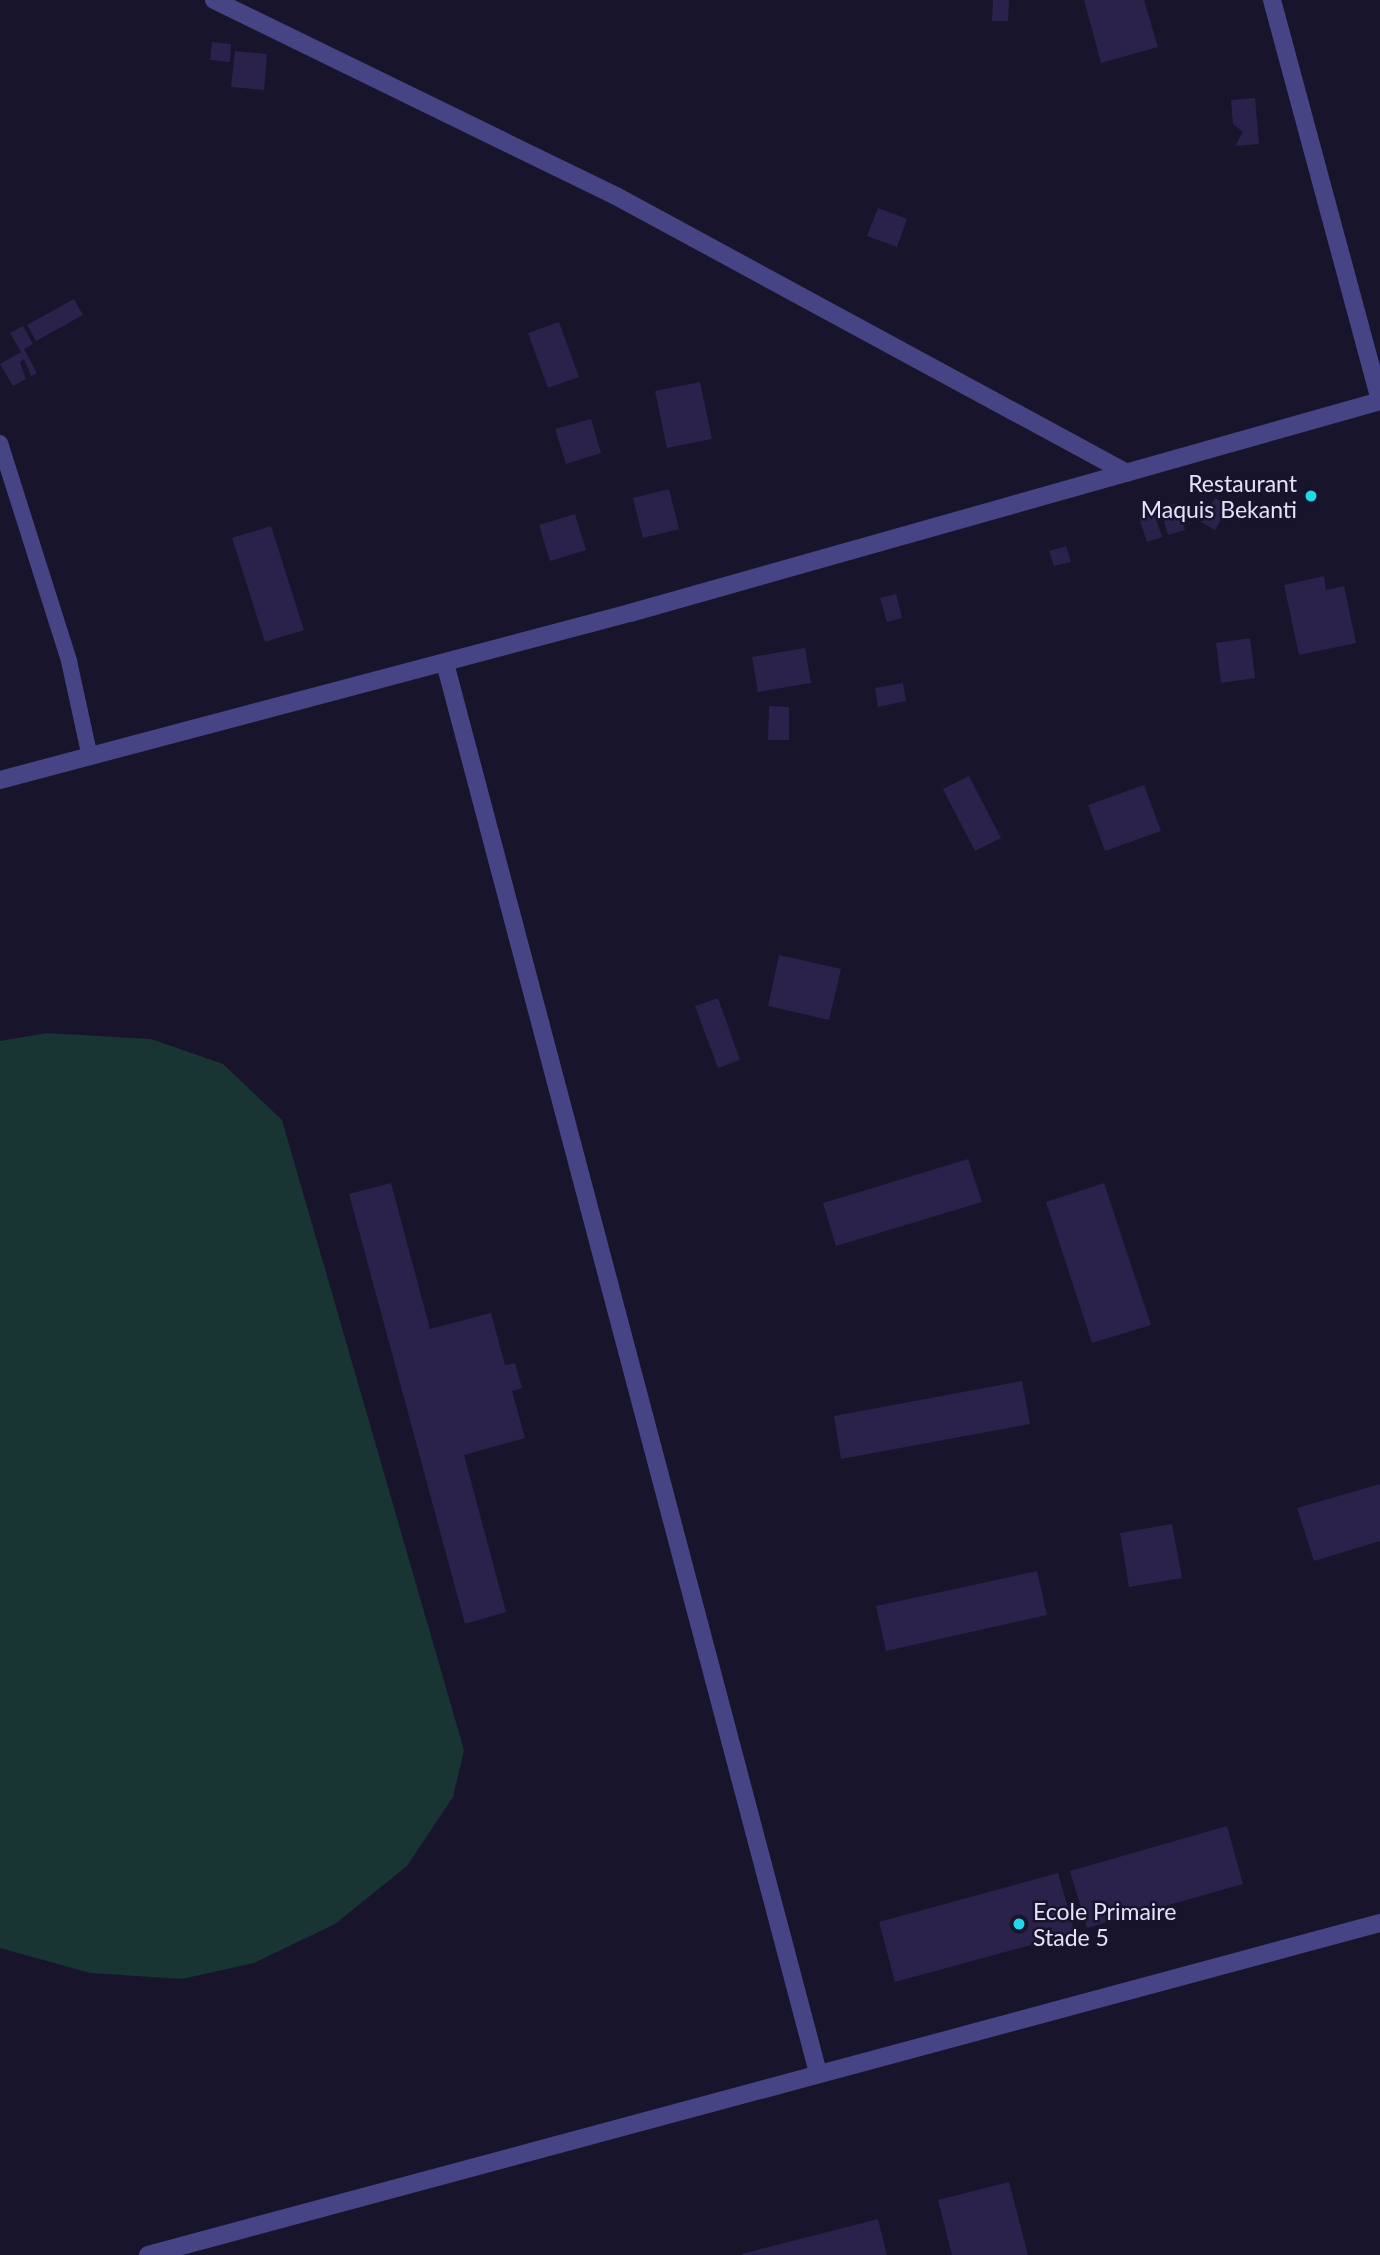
<!DOCTYPE html>
<html>
<head>
<meta charset="utf-8">
<style>
  body { margin:0 }
  #map { position:relative; width:1380px; height:2255px; overflow:hidden; background:#18142b; font-family:Lato,sans-serif }
  div>[style] { position:absolute }
  .green>* { inset:0; background:#183433 }
  .building>* { inset:0; background:#2a224a }
  .service>* { height:16px; margin:-8px; padding:0 8px; transform-origin:8px; border-radius:8px; background:#464485 }
  .minor>* { height:18px; margin:-9px; padding:0 9px; transform-origin:9px; border-radius:9px; background:#464485 }
  .tertiary>* { height:18px; margin:-9px; padding:0 9px; transform-origin:9px; border-radius:9px; background:#464485 }
  .dots>* { width:19px; height:19px; translate:-50% -50%; box-sizing:border-box; border:4px solid #18142b; border-radius:50% }
  span { translate:-50% -50%; white-space:nowrap; text-align:center; line-height:1.15; -webkit-text-stroke:5px #18142b; paint-order:stroke }
  .poi-label { font-size:23px; color:#e4e1fc }
  .right { translate:-100% -50%; text-align:right }
  .left { translate:0 -50%; text-align:left }
</style>
</head>
<body>
<div id="map">
  <div class="green">
    <i style="clip-path:polygon(47px 1033px,151px 1039px,223px 1064px,282px 1120px,464px 1750px,453px 1797px,407px 1866px,335px 1924px,254px 1963px,182px 1979px,90px 1973px,0 1948px,0 1041px)"></i>
  </div>
  <div class="building">
    <i style="clip-path:polygon(993px 0,1009px 0,1008px 21px,992px 21px)"></i>
    <i style="clip-path:polygon(1084px 0,1144px 0,1158px 47px,1101px 63px)"></i>
    <i style="clip-path:polygon(212px 42px,231px 44px,230px 62px,210px 60px)"></i>
    <i style="clip-path:polygon(235px 51px,267px 54px,264px 90px,231px 87px)"></i>
    <i style="clip-path:polygon(1255px 98px,1259px 144px,1235px 146px,1243px 132px,1233px 124px,1231px 100px)"></i>
    <i style="clip-path:polygon(878px 208px,907px 219px,897px 247px,867px 236px)"></i>
    <i style="clip-path:polygon(74px 299px,83px 315px,36px 341px,27px 325px)"></i>
    <i style="clip-path:polygon(559px 322px,579px 377px,548px 388px,528px 333px)"></i>
    <i style="clip-path:polygon(23px 326px,33px 344px,24px 349px,37px 373px,31px 376px,24px 359px,20px 362px,26px 379px,13px 386px,0 364px,21px 352px,10px 333px)"></i>
    <i style="clip-path:polygon(700px 382px,712px 439px,667px 448px,655px 391px)"></i>
    <i style="clip-path:polygon(591px 419px,601px 453px,566px 464px,555px 429px)"></i>
    <i style="clip-path:polygon(669px 489px,679px 529px,643px 538px,633px 498px)"></i>
    <i style="clip-path:polygon(1215px 498px,1229px 506px,1215px 530px,1201px 522px)"></i>
    <i style="clip-path:polygon(1177px 503px,1185px 530px,1168px 535px,1160px 508px)"></i>
    <i style="clip-path:polygon(1154px 513px,1162px 537px,1147px 542px,1139px 518px)"></i>
    <i style="clip-path:polygon(575px 514px,586px 550px,550px 561px,539px 525px)"></i>
    <i style="clip-path:polygon(271px 526px,304px 630px,265px 642px,232px 538px)"></i>
    <i style="clip-path:polygon(1066px 546px,1071px 562px,1054px 566px,1049px 551px)"></i>
    <i style="clip-path:polygon(1324px 576px,1326px 590px,1344px 586px,1356px 643px,1299px 655px,1284px 585px)"></i>
    <i style="clip-path:polygon(896px 594px,902px 618px,887px 622px,880px 598px)"></i>
    <i style="clip-path:polygon(1250px 638px,1255px 678px,1221px 683px,1216px 643px)"></i>
    <i style="clip-path:polygon(805px 648px,811px 683px,758px 692px,752px 657px)"></i>
    <i style="clip-path:polygon(903px 683px,906px 701px,878px 707px,875px 688px)"></i>
    <i style="clip-path:polygon(769px 706px,789px 707px,789px 740px,768px 740px)"></i>
    <i style="clip-path:polygon(969px 776px,1001px 838px,975px 851px,943px 789px)"></i>
    <i style="clip-path:polygon(1144px 785px,1161px 831px,1105px 851px,1088px 805px)"></i>
    <i style="clip-path:polygon(779px 955px,841px 969px,829px 1020px,768px 1006px)"></i>
    <i style="clip-path:polygon(718px 998px,740px 1060px,718px 1068px,695px 1006px)"></i>
    <i style="clip-path:polygon(968px 1159px,982px 1202px,836px 1246px,823px 1203px)"></i>
    <i style="clip-path:polygon(391px 1183px,430px 1329px,491px 1313px,505px 1365px,515px 1363px,522px 1388px,512px 1391px,525px 1438px,464px 1455px,506px 1612px,465px 1624px,349px 1194px)"></i>
    <i style="clip-path:polygon(1104px 1183px,1151px 1325px,1092px 1343px,1046px 1202px)"></i>
    <i style="clip-path:polygon(1022px 1381px,1030px 1424px,841px 1459px,834px 1416px)"></i>
    <i style="clip-path:polygon(1380px 1484px,1380px 1541px,1314px 1561px,1297px 1508px)"></i>
    <i style="clip-path:polygon(1172px 1524px,1182px 1578px,1129px 1587px,1120px 1533px)"></i>
    <i style="clip-path:polygon(1037px 1571px,1047px 1615px,886px 1651px,876px 1606px)"></i>
    <i style="clip-path:polygon(1227px 1826px,1243px 1884px,1087px 1928px,1070px 1871px)"></i>
    <i style="clip-path:polygon(1058px 1873px,1075px 1933px,895px 1982px,879px 1922px)"></i>
    <i style="clip-path:polygon(1009px 2182px,1028px 2255px,952px 2255px,938px 2200px)"></i>
    <i style="clip-path:polygon(878px 2219px,887px 2255px,742px 2255px,742px 2254px)"></i>
  </div>
  <div class="service">
    <i style="left:0;top:443px;width:229px;rotate:72.4deg"></i>
    <i style="left:69px;top:661px;width:98px;rotate:77.7deg"></i>
  </div>
  <div class="minor">
    <i style="left:214px;top:0;width:447px;rotate:26deg"></i>
    <i style="left:616px;top:196px;width:581px;rotate:28.46deg"></i>
    <i style="left:445px;top:663px;width:1459px;rotate:75.18deg"></i>
    <i style="left:0;top:780px;width:652px;rotate:-14.85deg"></i>
    <i style="left:630px;top:613px;width:779px;rotate:-15.78deg"></i>
    <i style="left:148px;top:2255px;width:1276px;rotate:-15.08deg"></i>
  </div>
  <div class="tertiary">
    <i style="left:1272px;top:0;width:415px;rotate:74.9deg"></i>
  </div>
  <div class="dots">
    <i style="left:1311px;top:496px;background:#20d7e9"></i>
    <i style="left:1019px;top:1924px;background:#20d7e9"></i>
  </div>
  <div class="poi-label">
    <span class="right" style="left:1297px;top:496px">Restaurant<br>Maquis Bekanti</span>
    <span class="left" style="left:1033px;top:1924px">Ecole Primaire<br>Stade 5</span>
  </div>
</div>
</body>
</html>
